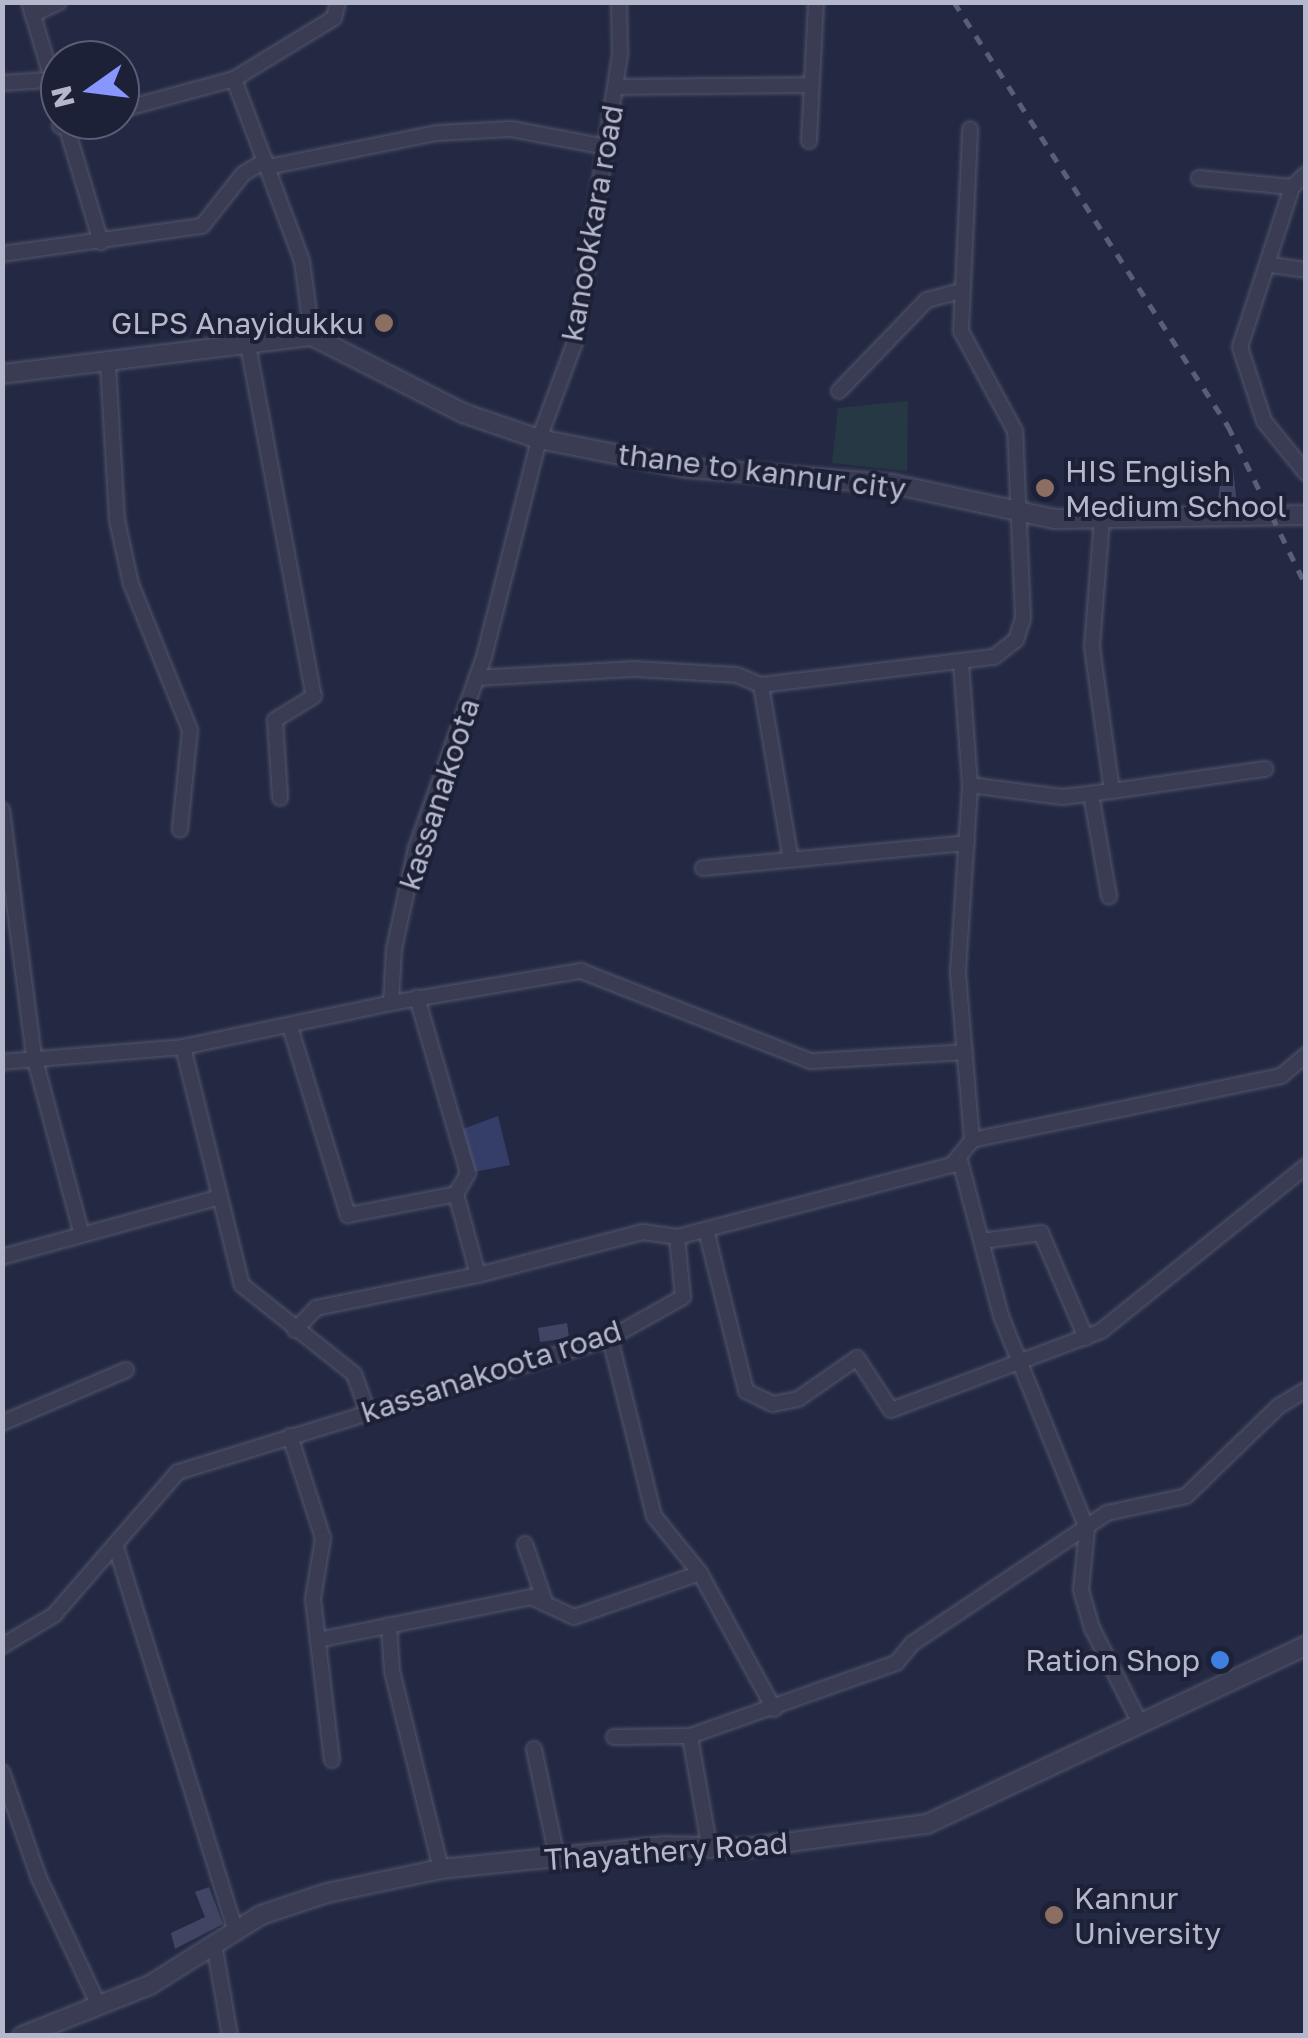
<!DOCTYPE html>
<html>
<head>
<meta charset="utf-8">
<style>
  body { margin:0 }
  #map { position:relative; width:1308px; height:2038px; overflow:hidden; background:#242943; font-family:"Golos Text",sans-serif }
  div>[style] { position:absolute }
  .green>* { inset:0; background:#263843 }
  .water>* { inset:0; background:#353d69 }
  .building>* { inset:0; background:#404563 }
  .roads { filter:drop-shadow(0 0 2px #53576c) drop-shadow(0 0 2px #53576c) }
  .minor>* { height:14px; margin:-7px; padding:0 7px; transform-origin:7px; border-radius:7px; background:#393c52 }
  .tertiary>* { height:18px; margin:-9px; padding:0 9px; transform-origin:9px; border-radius:9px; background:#393c52 }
  .rail>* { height:5px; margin-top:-2.5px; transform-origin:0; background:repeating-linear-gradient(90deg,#5a5f79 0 10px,transparent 0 20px) }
  .dots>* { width:28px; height:28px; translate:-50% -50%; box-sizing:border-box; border:5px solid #1d2137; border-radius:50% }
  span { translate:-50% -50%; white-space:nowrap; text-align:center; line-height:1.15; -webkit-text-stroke:8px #1d2137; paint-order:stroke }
  .street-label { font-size:30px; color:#b5b8cc }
  .poi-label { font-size:30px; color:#b5b8cc }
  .right { translate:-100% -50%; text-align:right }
  .left { translate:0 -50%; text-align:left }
  .frame { position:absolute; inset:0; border:5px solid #b5b8cc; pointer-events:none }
  .north { position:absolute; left:40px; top:40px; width:100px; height:100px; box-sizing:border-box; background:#1d2137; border:2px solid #5a5d73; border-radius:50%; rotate:256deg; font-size:28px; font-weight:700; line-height:40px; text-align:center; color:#b5b8cc }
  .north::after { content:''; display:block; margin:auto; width:35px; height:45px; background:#8896ff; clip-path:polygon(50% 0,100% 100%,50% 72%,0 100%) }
</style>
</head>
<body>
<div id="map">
  <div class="green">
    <i style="clip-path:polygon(908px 401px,907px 471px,832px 463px,838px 408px)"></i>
  </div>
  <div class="water">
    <i style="clip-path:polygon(498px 1116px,510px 1165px,474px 1172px,460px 1130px)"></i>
  </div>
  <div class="building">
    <i style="clip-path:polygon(1233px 469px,1237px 504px,1218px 503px,1221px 470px)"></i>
    <i style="clip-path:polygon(567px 1323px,569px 1338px,540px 1342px,538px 1328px)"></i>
    <i style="clip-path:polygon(209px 1887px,223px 1924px,175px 1949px,171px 1933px,205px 1917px,195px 1892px)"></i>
  </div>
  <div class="roads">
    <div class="minor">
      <i style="left:29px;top:2px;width:251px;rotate:73.3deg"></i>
      <i style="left:32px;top:15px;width:30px;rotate:-26deg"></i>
      <i style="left:234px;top:79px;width:117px;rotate:-31.4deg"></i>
      <i style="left:334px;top:18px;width:16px;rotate:-76deg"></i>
      <i style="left:2px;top:83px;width:45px;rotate:-3.8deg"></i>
      <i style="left:616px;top:87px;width:194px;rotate:-0.6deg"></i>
      <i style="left:120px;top:110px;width:118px;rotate:-15.2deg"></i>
      <i style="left:234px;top:79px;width:194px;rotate:69.5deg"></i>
      <i style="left:302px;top:261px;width:76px;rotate:82.4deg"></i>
      <i style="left:60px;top:126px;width:23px;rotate:-15deg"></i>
      <i style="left:809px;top:141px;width:139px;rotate:-87.1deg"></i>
      <i style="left:268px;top:167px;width:172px;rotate:-11.4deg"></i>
      <i style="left:437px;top:133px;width:74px;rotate:-3.1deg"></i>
      <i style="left:511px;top:129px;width:98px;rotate:10.6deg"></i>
      <i style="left:1306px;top:174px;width:19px;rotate:137deg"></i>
      <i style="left:1292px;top:187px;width:168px;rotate:108deg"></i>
      <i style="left:1240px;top:347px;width:78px;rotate:72deg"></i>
      <i style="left:1264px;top:421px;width:67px;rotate:51.1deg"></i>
      <i style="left:1199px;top:178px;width:93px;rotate:5.5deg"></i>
      <i style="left:2px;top:254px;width:202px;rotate:-8deg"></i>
      <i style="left:202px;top:226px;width:66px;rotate:-51.7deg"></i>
      <i style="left:243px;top:174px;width:26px;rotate:-31deg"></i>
      <i style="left:1271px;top:265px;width:35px;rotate:8deg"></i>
      <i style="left:248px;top:345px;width:357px;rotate:79.4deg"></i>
      <i style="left:314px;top:696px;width:46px;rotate:148.4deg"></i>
      <i style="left:275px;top:720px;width:78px;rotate:86.3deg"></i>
      <i style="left:108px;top:364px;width:156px;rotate:86.7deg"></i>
      <i style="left:117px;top:520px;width:66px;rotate:77.7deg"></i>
      <i style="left:131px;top:584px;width:157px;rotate:68deg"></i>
      <i style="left:190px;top:730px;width:100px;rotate:95.8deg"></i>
      <i style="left:839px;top:391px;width:127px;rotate:-46deg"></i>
      <i style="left:927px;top:300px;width:34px;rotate:-15deg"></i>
      <i style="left:476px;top:678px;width:158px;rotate:-3.3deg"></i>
      <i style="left:634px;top:669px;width:103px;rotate:3.3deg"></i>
      <i style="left:737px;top:675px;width:26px;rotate:23deg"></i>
      <i style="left:761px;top:685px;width:235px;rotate:-6.9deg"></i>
      <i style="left:994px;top:657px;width:28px;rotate:-38deg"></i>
      <i style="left:1016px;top:640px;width:23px;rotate:-72deg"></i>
      <i style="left:1023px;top:618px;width:187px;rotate:-92.4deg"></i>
      <i style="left:1015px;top:431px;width:114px;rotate:-118.4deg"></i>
      <i style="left:961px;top:331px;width:202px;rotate:-87.4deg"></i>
      <i style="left:761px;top:685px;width:172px;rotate:80.3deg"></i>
      <i style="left:970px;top:785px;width:93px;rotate:7.4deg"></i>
      <i style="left:1062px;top:797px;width:50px;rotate:-6.8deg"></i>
      <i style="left:1112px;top:791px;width:146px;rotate:-97.9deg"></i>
      <i style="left:1092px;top:646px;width:127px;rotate:-85.5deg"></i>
      <i style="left:1112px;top:791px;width:155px;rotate:-8.2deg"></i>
      <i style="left:1091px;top:794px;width:104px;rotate:80deg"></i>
      <i style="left:2px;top:810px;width:248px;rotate:82.6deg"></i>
      <i style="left:34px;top:1056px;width:185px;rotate:75deg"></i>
      <i style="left:703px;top:868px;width:265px;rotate:-5.4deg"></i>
      <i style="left:391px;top:1003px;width:193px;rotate:-9.6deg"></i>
      <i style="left:581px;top:971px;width:247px;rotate:21.4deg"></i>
      <i style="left:811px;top:1061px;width:154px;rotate:-3.3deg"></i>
      <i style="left:291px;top:1030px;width:194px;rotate:72.9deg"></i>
      <i style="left:348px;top:1215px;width:110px;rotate:-11deg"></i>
      <i style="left:456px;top:1194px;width:24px;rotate:-60deg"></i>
      <i style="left:468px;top:1173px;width:183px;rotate:-106.2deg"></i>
      <i style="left:183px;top:1047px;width:213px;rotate:-11.9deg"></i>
      <i style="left:391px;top:1003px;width:54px;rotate:-86.8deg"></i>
      <i style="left:394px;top:949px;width:103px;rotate:-77.7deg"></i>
      <i style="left:416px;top:848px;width:203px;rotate:-70.4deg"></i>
      <i style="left:484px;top:657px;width:225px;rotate:-75.8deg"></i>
      <i style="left:539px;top:439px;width:103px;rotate:-69.6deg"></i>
      <i style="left:575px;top:342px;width:292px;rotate:-81.1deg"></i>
      <i style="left:620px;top:53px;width:51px;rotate:-91.1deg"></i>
      <i style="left:2px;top:1062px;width:182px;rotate:-4.7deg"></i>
      <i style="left:183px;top:1047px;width:245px;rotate:76.1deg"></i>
      <i style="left:242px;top:1285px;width:143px;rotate:38.5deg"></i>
      <i style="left:354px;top:1374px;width:37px;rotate:70deg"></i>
      <i style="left:972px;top:1140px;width:316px;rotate:-11.7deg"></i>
      <i style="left:1281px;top:1076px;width:33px;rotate:-40deg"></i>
      <i style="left:959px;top:1157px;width:164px;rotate:75.2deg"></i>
      <i style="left:1001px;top:1316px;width:230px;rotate:68deg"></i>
      <i style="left:1087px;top:1529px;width:61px;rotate:95.6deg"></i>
      <i style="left:1081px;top:1590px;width:40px;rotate:74deg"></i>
      <i style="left:1092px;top:1628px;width:102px;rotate:63.2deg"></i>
      <i style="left:456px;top:1194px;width:84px;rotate:74.8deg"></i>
      <i style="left:478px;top:1275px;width:171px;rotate:-14.6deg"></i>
      <i style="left:643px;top:1232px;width:34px;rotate:8deg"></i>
      <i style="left:706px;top:1230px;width:166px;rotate:76deg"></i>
      <i style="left:746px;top:1391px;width:30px;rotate:26deg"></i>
      <i style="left:773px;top:1404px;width:25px;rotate:-11deg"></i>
      <i style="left:798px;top:1399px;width:72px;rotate:-34.8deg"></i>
      <i style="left:857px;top:1358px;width:62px;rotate:56.8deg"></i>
      <i style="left:891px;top:1410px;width:224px;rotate:-20.6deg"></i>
      <i style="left:1101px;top:1331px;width:263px;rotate:-38.8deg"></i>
      <i style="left:982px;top:1241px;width:60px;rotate:-7.7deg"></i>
      <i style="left:1041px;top:1233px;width:114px;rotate:66.8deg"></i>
      <i style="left:2px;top:1257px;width:222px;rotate:-15.4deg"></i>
      <i style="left:295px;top:1330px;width:30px;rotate:-46deg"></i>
      <i style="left:316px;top:1308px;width:165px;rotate:-11.5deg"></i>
      <i style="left:610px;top:1338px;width:183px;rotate:76.1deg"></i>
      <i style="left:654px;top:1516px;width:73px;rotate:51.1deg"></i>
      <i style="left:700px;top:1573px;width:155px;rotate:61.4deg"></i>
      <i style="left:2px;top:1423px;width:135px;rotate:-23.1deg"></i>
      <i style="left:290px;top:1436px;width:107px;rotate:72.1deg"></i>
      <i style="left:323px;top:1538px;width:62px;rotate:99.3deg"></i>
      <i style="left:313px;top:1599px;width:162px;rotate:83.3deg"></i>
      <i style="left:525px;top:1544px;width:58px;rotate:70.9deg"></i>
      <i style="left:117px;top:1550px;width:396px;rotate:72.7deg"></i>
      <i style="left:389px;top:1625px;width:46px;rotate:86.3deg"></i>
      <i style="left:392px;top:1671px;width:204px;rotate:76.1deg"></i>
      <i style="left:318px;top:1640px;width:217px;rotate:-11.4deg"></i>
      <i style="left:531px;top:1597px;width:47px;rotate:24.9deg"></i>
      <i style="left:574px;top:1617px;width:133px;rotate:-19.2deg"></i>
      <i style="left:2px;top:1646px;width:61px;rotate:-30.8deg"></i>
      <i style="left:54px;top:1615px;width:189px;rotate:-49.1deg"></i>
      <i style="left:178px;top:1472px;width:452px;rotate:-17.2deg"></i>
      <i style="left:610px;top:1338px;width:84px;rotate:-29.3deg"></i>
      <i style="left:683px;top:1297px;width:60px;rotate:-95.7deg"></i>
      <i style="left:677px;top:1237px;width:284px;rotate:-14.7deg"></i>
      <i style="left:952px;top:1165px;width:32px;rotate:-51deg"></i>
      <i style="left:972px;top:1140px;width:169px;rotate:-94.8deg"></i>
      <i style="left:958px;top:972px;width:187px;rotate:-86.3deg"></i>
      <i style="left:970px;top:785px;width:123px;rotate:-94.2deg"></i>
      <i style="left:614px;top:1737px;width:76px;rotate:-0.8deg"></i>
      <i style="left:534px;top:1749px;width:110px;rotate:78deg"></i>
      <i style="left:2px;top:1772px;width:112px;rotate:70.8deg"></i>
      <i style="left:39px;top:1878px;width:141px;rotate:64.9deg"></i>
      <i style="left:710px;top:1850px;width:116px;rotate:-100deg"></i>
      <i style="left:690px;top:1736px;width:219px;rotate:-19.5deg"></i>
      <i style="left:896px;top:1663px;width:26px;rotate:-50deg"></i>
      <i style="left:913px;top:1643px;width:234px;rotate:-33.8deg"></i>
      <i style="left:1107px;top:1513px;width:81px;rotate:-12.1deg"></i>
      <i style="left:1186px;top:1496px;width:129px;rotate:-44.1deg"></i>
      <i style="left:1279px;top:1406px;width:31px;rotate:-31deg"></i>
      <i style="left:215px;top:1949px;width:88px;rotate:80.2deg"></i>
    </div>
    <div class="tertiary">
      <i style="left:2px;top:374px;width:312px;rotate:-7deg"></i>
      <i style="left:312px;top:336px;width:169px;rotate:27deg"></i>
      <i style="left:463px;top:413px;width:80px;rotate:18.9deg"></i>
      <i style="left:539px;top:439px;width:151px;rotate:11.1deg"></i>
      <i style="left:687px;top:468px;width:207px;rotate:4.4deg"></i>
      <i style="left:893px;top:484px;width:166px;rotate:12.2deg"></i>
      <i style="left:1055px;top:519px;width:251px;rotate:-0.9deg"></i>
      <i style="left:22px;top:2036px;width:138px;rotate:-21.7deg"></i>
      <i style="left:150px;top:1985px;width:131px;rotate:-32.2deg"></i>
      <i style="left:261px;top:1915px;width:70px;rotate:-18.4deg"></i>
      <i style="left:327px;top:1893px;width:116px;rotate:-11.9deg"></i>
      <i style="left:441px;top:1869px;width:224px;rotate:-5.9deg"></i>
      <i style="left:664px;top:1846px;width:82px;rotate:1.4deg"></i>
      <i style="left:746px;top:1848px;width:183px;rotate:-7.6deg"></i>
      <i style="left:927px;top:1824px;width:419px;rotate:-25.2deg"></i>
    </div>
  </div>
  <div class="rail">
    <i style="left:954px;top:2px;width:505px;rotate:57.13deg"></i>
    <i style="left:1228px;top:426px;width:178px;rotate:64deg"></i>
  </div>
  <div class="dots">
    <i style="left:384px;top:323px;background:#8d6e63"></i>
    <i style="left:1045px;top:488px;background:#8d6e63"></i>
    <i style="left:1220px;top:1660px;background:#3f7fe0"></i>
    <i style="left:1054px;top:1915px;background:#8d6e63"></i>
  </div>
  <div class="street-label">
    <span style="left:592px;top:223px;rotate:-80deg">kanookkara road</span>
    <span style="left:762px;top:471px;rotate:7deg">thane to kannur city</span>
    <span style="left:439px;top:794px;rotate:-72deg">kassanakoota</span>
    <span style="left:491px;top:1371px;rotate:-18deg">kassanakoota road</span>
    <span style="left:666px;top:1851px;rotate:-4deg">Thayathery Road</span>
  </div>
  <div class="poi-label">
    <span class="right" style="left:364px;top:323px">GLPS Anayidukku</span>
    <span class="left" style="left:1065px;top:488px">HIS English<br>Medium School</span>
    <span class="right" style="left:1200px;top:1660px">Ration Shop</span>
    <span class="left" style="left:1074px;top:1915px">Kannur<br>University</span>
  </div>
  <div class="frame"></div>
  <div class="north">N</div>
</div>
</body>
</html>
